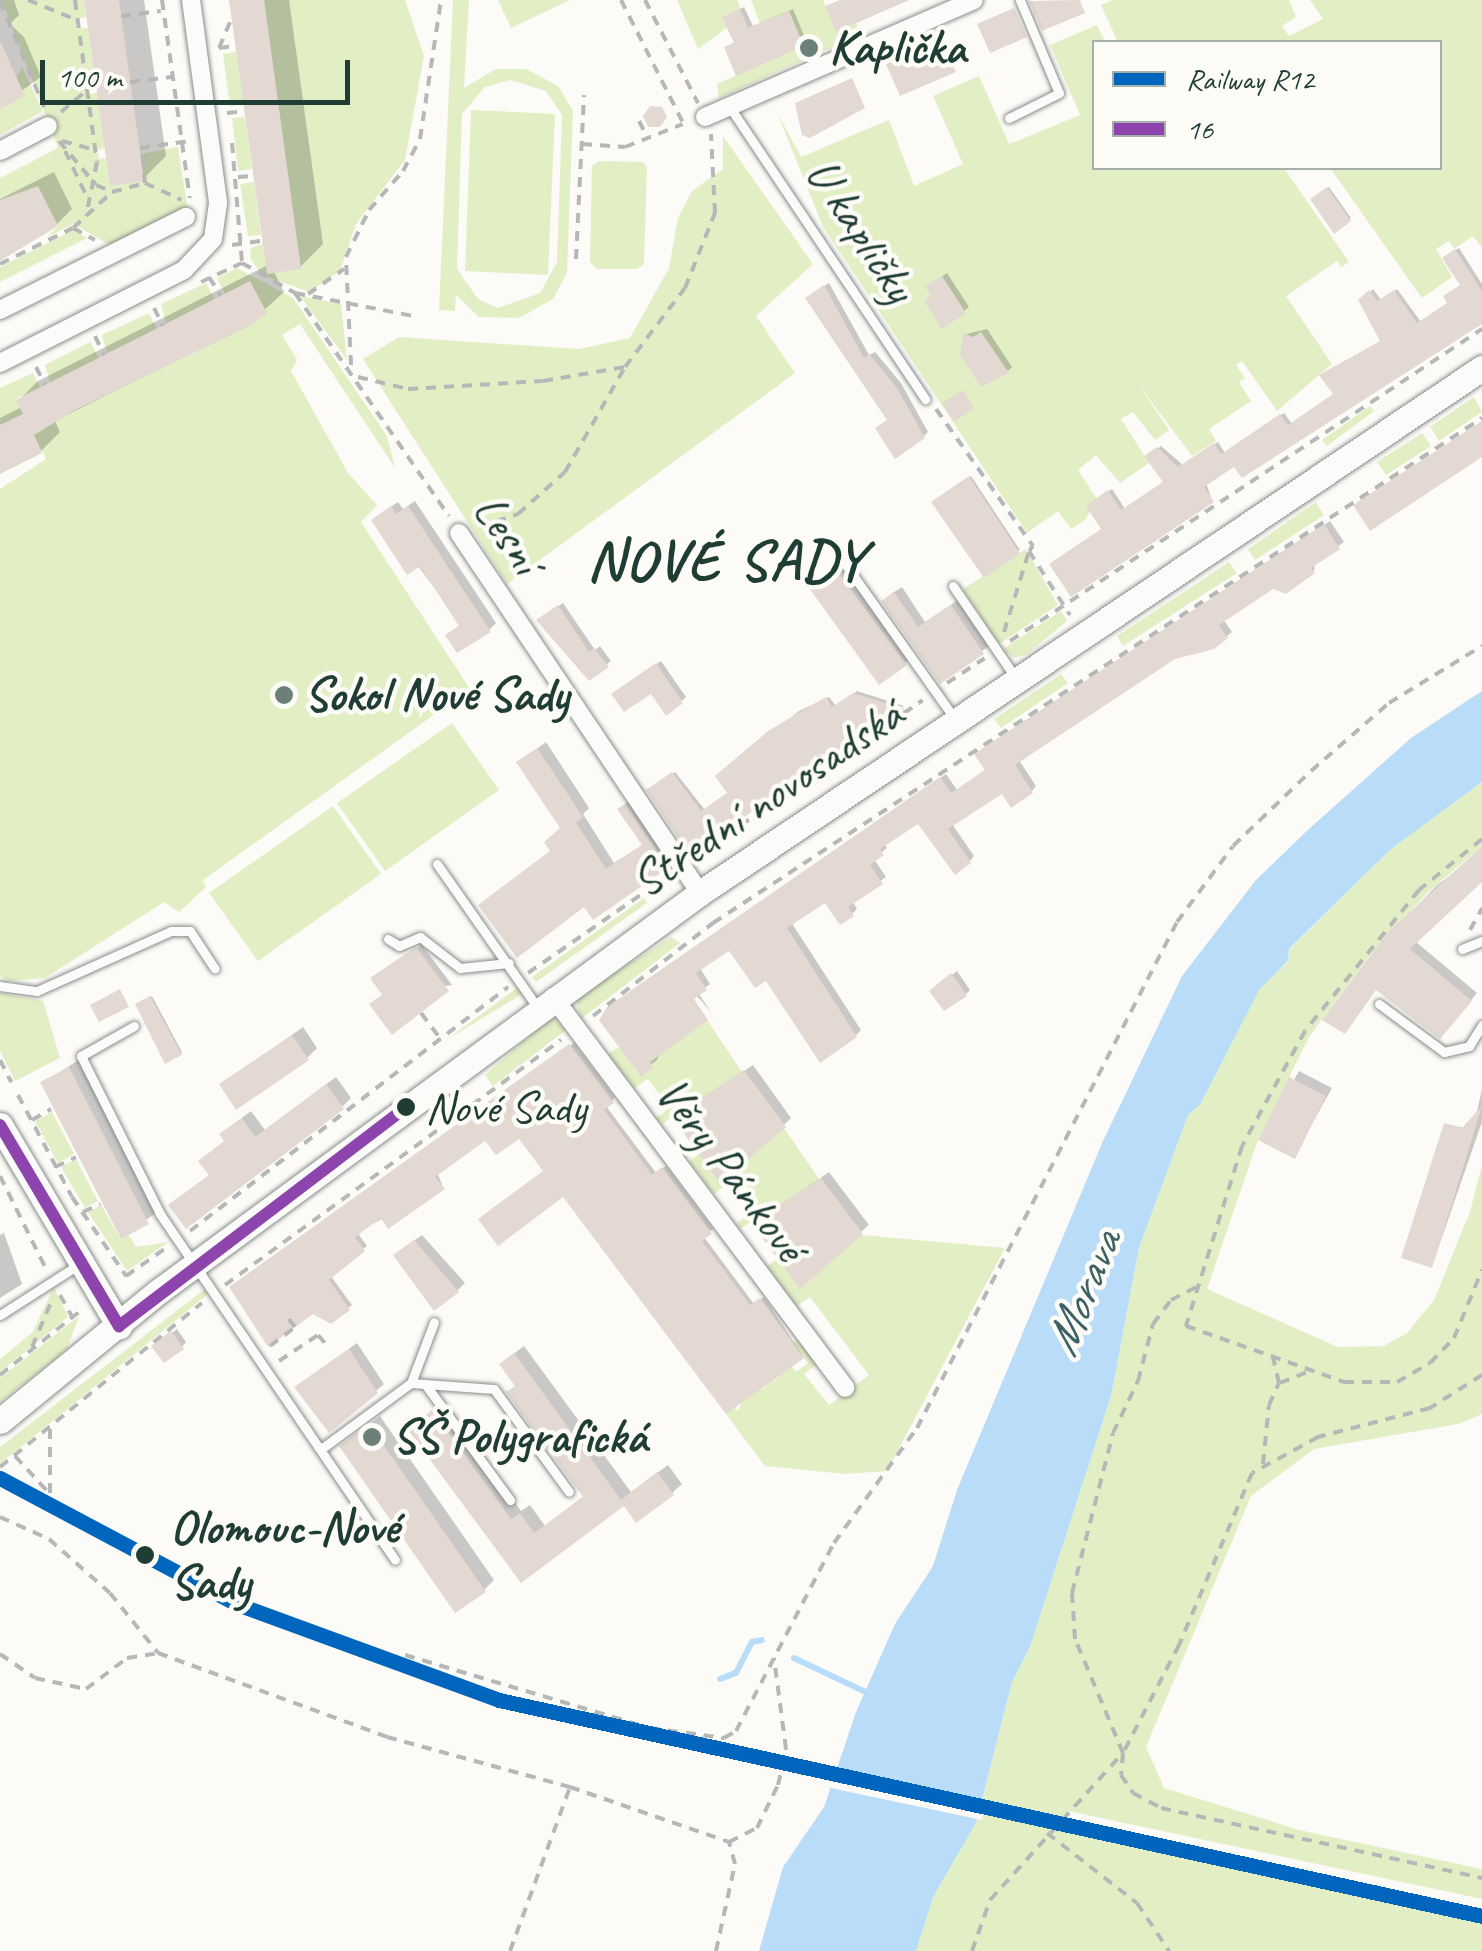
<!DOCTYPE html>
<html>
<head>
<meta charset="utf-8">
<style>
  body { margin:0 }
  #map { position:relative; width:1482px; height:1951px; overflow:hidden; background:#fcfbf8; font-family:Caveat,sans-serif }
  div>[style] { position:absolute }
  .green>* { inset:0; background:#e2efc5 }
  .water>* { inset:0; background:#b9dcf9 }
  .pier>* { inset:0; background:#fcfbf8 }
  .shadow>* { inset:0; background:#0003 }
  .stream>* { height:6px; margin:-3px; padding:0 3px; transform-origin:3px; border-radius:3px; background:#b9dcf9 }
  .building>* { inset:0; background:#e3d8d2 }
  .path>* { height:4px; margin-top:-2px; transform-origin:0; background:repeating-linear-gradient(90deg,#b5b8b6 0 10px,transparent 0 18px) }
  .roads { filter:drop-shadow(0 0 2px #888d8a) drop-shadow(0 0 2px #888d8a) }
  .lane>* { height:9px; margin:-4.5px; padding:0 4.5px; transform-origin:4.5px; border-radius:4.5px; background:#fbfbf9 }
  .street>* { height:18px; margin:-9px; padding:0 9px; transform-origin:9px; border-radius:9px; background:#fbfbf9 }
  .secondary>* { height:25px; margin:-12.5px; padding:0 12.5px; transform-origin:12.5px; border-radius:12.5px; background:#fbfbf9 }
  .bus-1>* { height:12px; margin:-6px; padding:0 6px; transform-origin:6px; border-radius:6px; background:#8e44ad }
  .rail-1>* { height:15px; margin:-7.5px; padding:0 7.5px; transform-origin:7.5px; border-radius:7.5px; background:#0065bd }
  .dots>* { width:28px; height:28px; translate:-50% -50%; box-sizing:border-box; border:5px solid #fdfcf7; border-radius:50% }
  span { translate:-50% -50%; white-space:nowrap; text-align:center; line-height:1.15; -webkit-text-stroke:9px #fdfcf7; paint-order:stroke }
  .bus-label { font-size:46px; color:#1f3d34 }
  .left { translate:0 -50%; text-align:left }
  .poi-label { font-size:48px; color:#1f3d34; font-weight:700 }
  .street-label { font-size:48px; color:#1f3d34 }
  .stop-label { font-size:48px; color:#1f3d34; font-weight:700 }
  .water-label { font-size:50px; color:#3e6165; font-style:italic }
  .district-label { font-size:58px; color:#1f3d34; font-weight:700; letter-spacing:2.5px }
  .legend { position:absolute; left:1092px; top:40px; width:350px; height:130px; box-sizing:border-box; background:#fdfcf7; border:2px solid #a4b0a9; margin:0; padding:12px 18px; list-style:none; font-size:30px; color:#1f3d34 }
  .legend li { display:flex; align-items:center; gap:20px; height:50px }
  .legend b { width:50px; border:2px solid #a4b0a9 }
  .scale { position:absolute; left:40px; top:60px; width:310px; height:45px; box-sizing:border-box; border:5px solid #1f3d34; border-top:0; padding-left:12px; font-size:30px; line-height:35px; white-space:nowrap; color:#1f3d34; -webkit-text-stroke:8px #fdfcf7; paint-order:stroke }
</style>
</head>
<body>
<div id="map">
  <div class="green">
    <i style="clip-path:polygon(2px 0,84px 0,86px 17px,78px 19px,78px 28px,88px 28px,95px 82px,86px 84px,87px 94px,97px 93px,105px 148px,97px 150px,99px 159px,106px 158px,110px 185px,144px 181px,140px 154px,178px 147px,188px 211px,110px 245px,73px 224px,46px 238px,58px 226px,38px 187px,0 200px,0 178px,58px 148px)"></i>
    <i style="clip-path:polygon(264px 0,405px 0,424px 56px,405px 160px,356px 224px,340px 271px,309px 292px,262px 275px,250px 258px,251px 248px,263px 244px,267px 273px,301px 269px)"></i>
    <i style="clip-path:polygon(evenodd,453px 0,469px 0,464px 88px,496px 69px,526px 69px,558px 86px,573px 111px,567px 273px,553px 299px,519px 318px,479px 317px,456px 295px,455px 311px,439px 310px,453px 0,510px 80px,546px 91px,562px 115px,557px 262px,540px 293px,498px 308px,478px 299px,457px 269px,462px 114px,485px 87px,510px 80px)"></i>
    <i style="clip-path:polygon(498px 0,570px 0,511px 28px)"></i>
    <i style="clip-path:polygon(677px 0,737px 0,741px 9px,724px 17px,728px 27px,698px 49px)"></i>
    <i style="clip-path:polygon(751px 0,823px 0,836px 31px,856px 23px,861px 34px,719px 98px,717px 84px,786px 53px,762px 29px)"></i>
    <i style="clip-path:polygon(1113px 0,1289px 0,1296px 17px,1282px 26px,1289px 36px,1323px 19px,1310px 0,1482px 0,1482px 248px,1473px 236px,1454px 249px,1449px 241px,1436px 249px,1452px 277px,1422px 298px,1330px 168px,1440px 168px,1440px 42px,1118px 42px,1101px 5px)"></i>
    <i style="clip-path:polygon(1097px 25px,1105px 42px,1094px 42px,1094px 168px,1284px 168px,1349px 262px,1341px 267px,1337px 261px,1286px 296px,1332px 364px,1277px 411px,1242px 361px,1236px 365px,1245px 378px,1239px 382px,1251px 401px,1209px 429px,1216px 441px,1192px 456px,1138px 384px,1169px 430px,1155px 440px,1133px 412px,1121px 419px,1149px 463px,1120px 483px,1096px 455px,1078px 470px,1097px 499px,1085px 520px,1071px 529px,1058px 511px,1027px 533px,823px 227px,777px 112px,801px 157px,889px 120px,914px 186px,963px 164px,933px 96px,979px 76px,1009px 144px,1080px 115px,1050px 45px)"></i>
    <i style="clip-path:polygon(236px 52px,244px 105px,230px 106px,223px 54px)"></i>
    <i style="clip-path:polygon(22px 67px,43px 111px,0 135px,0 109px)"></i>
    <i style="clip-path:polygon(471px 110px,555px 114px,548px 275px,465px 271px)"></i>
    <i style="clip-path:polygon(245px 117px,252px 169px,238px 171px,232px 118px)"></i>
    <i style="clip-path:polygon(723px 136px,813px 264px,756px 316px,795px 373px,507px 584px,363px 359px,399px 337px,579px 349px,630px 338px,669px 268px,678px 218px,692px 191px,723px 169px)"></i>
    <i style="clip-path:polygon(599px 161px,643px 162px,647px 168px,644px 264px,637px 269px,597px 269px,590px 262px,592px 166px)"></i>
    <i style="clip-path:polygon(254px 182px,261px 235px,248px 236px,240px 184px)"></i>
    <i style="clip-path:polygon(73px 230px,87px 238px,0 282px,0 267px)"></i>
    <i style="clip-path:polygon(237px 268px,293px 298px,387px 436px,395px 468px,300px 324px,282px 335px,297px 360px,291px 371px,348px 473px,377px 505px,361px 522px,470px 689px,203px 880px,206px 887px,179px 912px,164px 902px,45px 978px,8px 981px,0 976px,0 489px,46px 459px,32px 431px,266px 312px,250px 282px,225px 294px,217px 278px)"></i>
    <i style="clip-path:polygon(206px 283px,215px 299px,166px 324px,161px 304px)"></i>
    <i style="clip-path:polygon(300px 296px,341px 304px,347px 360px)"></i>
    <i style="clip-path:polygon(149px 313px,157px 329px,107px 353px,102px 335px)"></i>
    <i style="clip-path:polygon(90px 342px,99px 358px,50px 382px,45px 365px)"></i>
    <i style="clip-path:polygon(33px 373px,40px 387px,16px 399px,23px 414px,0 425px,0 388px)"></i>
    <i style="clip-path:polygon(1400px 392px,1327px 446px,1322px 440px,1370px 406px,1374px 411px)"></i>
    <i style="clip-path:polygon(1474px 397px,1482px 412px,1439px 441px,1430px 427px)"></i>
    <i style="clip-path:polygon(1422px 433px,1431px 446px,1386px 475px,1377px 462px)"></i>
    <i style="clip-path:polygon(1316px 502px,1324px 515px,1255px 560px,1248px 549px)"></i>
    <i style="clip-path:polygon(1026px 549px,1058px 605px,999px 644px,963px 589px)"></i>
    <i style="clip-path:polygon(1229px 562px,1237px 573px,1123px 646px,1117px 636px)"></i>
    <i style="clip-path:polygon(1061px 611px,1067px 621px,1026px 655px,1014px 658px,1003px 649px)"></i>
    <i style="clip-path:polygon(1061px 674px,1068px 683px,1001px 728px,994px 719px)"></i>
    <i style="clip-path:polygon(452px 723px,499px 790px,385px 871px,337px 803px)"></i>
    <i style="clip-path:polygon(1482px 782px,1482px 846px,1428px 892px,1372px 953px,1309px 1037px,1258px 1140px,1207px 1289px,1338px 1347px,1384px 1346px,1407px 1333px,1434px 1300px,1470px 1212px,1482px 1165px,1482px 1414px,1458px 1424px,1314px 1449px,1251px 1496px,1146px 1747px,1164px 1788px,1299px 1830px,1482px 1869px,1482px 1899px,1068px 1811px,1050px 1830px,1057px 1825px,1482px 1916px,1482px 1951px,916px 1951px,933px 1897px,976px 1823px,1012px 1682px,1030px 1647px,1111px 1396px,1139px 1248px,1188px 1115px,1200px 1105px,1259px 989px,1288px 962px,1289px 950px,1391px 849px)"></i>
    <i style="clip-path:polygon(333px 806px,381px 874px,258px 961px,209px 893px)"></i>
    <i style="clip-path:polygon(644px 898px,647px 903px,536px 982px,532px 977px)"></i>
    <i style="clip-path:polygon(671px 937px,680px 943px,581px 1019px,575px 999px)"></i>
    <i style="clip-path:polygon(518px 987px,522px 994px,445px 1041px)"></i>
    <i style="clip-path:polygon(0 993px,43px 1001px,60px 1058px,15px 1081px,0 1051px)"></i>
    <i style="clip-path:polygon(552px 1017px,566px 1030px,493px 1086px,485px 1075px)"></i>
    <i style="clip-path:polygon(707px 1020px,742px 1072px,692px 1117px,684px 1108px,662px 1124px,656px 1118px,669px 1108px,648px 1079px,634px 1088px,608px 1054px,619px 1047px,640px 1076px,654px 1067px,647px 1058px)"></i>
    <i style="clip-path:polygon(52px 1112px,74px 1154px,58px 1163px,35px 1121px)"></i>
    <i style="clip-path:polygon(784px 1128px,819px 1179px,771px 1222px,764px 1214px,740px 1229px,736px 1224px,749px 1213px,727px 1184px,714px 1194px,689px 1161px,699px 1154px,721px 1182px,734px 1173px,727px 1163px)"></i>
    <i style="clip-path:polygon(76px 1159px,98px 1201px,85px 1208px,61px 1167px)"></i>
    <i style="clip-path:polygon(101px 1205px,120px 1238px,129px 1235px,136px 1247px,168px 1242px,127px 1271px,88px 1212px)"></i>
    <i style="clip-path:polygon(862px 1235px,1005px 1248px,887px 1471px,845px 1474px,765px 1466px,726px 1414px,732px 1405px,738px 1411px,744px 1396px,766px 1387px,770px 1377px,774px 1381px,789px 1362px,796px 1372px,808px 1363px,793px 1343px,798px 1339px,817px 1364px,804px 1374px,829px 1405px,869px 1375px,810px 1297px,797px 1306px,767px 1266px,777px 1259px,800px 1288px,812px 1279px,806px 1270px)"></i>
    <i style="clip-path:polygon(54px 1287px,68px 1317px,0 1372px,0 1359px,32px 1333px)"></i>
    <i style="clip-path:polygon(205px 1289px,209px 1293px,0 1464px,0 1447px)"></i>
    <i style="clip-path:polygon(79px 1316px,67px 1349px,0 1402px,0 1378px)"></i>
  </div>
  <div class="water">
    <i style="clip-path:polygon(1482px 691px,1482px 782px,1391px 849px,1289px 949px,1288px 961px,1259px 990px,1200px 1105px,1188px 1115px,1139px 1248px,1111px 1396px,1030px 1647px,1012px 1682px,976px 1823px,933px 1897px,916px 1951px,759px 1951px,783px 1867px,824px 1807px,856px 1712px,895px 1624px,933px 1566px,957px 1490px,1103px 1141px,1182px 976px,1256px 880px,1310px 828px,1411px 738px)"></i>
  </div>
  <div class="pier">
    <i style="clip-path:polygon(832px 1767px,985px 1800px,982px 1820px,826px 1787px)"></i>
  </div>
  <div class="shadow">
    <i style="clip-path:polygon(0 0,14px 0,19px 15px,10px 24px,24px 37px,41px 77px,0 106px)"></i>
    <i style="clip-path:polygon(87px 0,144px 0,166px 156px,143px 179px)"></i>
    <i style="clip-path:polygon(231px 0,289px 0,323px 244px,300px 267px,273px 270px,284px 292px,250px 323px,55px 421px,60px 432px,41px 451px,0 471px,0 418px,22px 407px,19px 400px,38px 381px,268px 265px)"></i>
    <i style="clip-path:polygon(744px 7px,753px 26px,793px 9px,806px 40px,727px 48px,736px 41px,725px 18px)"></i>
    <i style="clip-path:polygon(54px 172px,72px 209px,57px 224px,0 253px,0 199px)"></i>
    <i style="clip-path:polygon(1329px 187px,1351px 218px,1335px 230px,1313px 199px)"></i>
    <i style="clip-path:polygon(1459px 248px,1482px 284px,1482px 321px,1243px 475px,1235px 463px,1206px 483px,1212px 500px,1104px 529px,1092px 503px,1112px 489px,1125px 509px,1166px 482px,1150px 454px,1161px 446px,1183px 465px,1218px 442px,1225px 453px,1284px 413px,1292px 424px,1336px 394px,1382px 340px,1361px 301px,1373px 289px,1381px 300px,1397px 289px,1421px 322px,1450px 303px,1462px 285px,1448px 255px)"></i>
    <i style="clip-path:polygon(947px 273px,969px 307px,964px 311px,934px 295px,933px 283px)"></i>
    <i style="clip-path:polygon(829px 283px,869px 355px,875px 352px,901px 383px,928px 432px,924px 436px,890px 420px,812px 294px)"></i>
    <i style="clip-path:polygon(987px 329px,1012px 367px,1008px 371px,966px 334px)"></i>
    <i style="clip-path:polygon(971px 476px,1020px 550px,984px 574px,935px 502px)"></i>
    <i style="clip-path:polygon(415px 501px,496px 623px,489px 630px,448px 635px,461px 624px,380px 514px,398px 502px,403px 509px)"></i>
    <i style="clip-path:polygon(1330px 521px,1344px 542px,1315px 562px,1314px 571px,1286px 591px,1272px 586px,1223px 619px,1232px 632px,1227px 636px,1174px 656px,1019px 760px,1036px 786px,1032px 791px,1002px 790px,952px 824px,974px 856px,970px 861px,918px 821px,884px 843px,887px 848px,874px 859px,886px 877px,852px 901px,857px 909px,852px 914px,826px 899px,791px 922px,861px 1030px,856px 1035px,730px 947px,700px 968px,710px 984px,698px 993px,712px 1013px,689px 987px,657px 1060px,641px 1073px,616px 1002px,946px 774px,957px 790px,988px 769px,982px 749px)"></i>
    <i style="clip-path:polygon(838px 564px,909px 659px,905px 663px,814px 581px)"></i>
    <i style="clip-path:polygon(902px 587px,925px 622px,958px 600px,989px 646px,941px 681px,891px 594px)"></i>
    <i style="clip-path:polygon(563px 603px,595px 650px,600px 646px,611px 661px,590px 678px,544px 616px)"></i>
    <i style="clip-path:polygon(661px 661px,686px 697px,682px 701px,651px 691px,619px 690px)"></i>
    <i style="clip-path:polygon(857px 691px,904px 706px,689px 850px,652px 788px,675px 772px,705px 810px,729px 793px,721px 774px,799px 711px,829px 697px,836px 706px)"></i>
    <i style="clip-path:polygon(546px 742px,589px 808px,583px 814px,614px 863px,644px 844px,621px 809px,628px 801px,674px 858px,593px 916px,552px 850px,563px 828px,519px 762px)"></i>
    <i style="clip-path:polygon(1482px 853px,1482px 879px,1415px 941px,1477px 993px,1447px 1029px,1373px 952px,1437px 885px)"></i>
    <i style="clip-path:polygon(422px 945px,452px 985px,385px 994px,377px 974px)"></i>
    <i style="clip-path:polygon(957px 971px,970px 990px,966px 994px,936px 987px)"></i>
    <i style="clip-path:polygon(152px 996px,182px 1052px,181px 1053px,140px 1003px)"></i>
    <i style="clip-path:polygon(303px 1027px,317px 1048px,307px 1058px,222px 1085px)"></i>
    <i style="clip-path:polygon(574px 1043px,615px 1098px,606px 1106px,656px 1173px,666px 1166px,713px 1229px,704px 1237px,754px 1304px,764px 1297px,803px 1356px,726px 1411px,519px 1135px,485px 1138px,437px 1172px,443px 1187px,357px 1232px,367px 1246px,330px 1275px,352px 1305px,332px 1320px,313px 1311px,268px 1343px,233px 1287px)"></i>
    <i style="clip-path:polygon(80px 1059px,158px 1212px,122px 1235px,43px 1083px)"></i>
    <i style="clip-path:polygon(753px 1065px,791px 1118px,784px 1125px,675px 1118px)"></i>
    <i style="clip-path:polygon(1299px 1071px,1332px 1088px,1294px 1156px,1261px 1139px)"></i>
    <i style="clip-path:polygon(336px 1077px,351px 1098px,342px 1107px,186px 1225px,231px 1126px,251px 1111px,265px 1130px)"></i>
    <i style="clip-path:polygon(1482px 1089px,1482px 1122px,1433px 1263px,1446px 1124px,1465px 1128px,1476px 1116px)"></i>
    <i style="clip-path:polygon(829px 1172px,869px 1225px,800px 1285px,754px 1224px)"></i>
    <i style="clip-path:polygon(4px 1233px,22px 1284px,0 1298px,0 1235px)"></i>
    <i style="clip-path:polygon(422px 1235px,465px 1283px,457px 1291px,404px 1248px)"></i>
    <i style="clip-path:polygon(177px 1329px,186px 1342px,182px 1347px,159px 1342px)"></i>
    <i style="clip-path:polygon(357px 1343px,384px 1384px,330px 1429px,305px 1380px)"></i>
    <i style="clip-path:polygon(524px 1346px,631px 1492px,668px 1465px,682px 1484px,672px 1493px,625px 1503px,521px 1579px,420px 1421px,442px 1403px,521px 1511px,530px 1505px,545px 1526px,585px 1495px,517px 1385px,512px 1355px)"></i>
    <i style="clip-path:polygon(380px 1416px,494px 1580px,484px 1590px,342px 1446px)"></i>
  </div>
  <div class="stream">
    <i style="left:794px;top:1658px;width:86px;rotate:25.4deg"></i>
    <i style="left:720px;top:1679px;width:17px;rotate:-21deg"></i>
    <i style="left:736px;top:1673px;width:35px;rotate:-63deg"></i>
    <i style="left:752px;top:1642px;width:10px;rotate:-11deg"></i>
  </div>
  <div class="building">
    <i style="clip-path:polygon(84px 0,119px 0,144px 181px,110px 186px)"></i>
    <i style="clip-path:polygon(229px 0,264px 0,301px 269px,267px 274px)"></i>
    <i style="clip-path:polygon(840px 0,909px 0,836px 32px,825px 6px)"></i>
    <i style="clip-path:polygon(1080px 0,1085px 13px,1042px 31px,1029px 1px)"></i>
    <i style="clip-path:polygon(1014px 8px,1027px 37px,990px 53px,977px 24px)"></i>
    <i style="clip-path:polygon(740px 9px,748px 28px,789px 11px,804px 46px,736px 76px,724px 47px,734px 43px,722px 17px)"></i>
    <i style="clip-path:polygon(942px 39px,956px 72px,900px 96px,886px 64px)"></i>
    <i style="clip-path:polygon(0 41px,25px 96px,0 109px)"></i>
    <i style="clip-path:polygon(852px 78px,865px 108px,810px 138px,802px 135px,795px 103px)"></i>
    <i style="clip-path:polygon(650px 106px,662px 107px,667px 117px,660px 127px,648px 127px,643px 116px)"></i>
    <i style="clip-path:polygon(38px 186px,58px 226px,0 261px,0 200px)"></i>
    <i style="clip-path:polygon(1327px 187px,1351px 221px,1334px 234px,1310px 199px)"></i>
    <i style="clip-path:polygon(1455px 249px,1482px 291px,1482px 324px,1242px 478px,1234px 467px,1204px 487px,1214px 502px,1071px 597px,1049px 564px,1101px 529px,1086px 506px,1108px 490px,1121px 510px,1163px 482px,1144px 456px,1157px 447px,1178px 467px,1214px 443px,1221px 454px,1280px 414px,1288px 425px,1333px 394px,1319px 375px,1380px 341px,1358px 300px,1369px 290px,1377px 301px,1394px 290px,1417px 323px,1447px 303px,1443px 296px,1460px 285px,1442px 258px)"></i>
    <i style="clip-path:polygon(942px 276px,966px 313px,942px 329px,924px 301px,931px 296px,925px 287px)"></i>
    <i style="clip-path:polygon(250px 281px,267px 313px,252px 325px,75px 410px,34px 435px,42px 453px,0 474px,0 425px,23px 414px,16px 400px)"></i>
    <i style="clip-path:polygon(824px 285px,864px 358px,869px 354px,897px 388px,925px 438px,895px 459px,875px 428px,887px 420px,805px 298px)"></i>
    <i style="clip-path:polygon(981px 332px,1009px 373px,981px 387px,960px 355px,963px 333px,973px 337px)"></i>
    <i style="clip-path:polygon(963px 390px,974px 408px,954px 422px,942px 403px)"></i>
    <i style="clip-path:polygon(1482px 421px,1482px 457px,1370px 531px,1353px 505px)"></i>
    <i style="clip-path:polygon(969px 476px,1020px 554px,984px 578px,931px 502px)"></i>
    <i style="clip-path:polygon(391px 506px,396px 514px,408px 506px,491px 632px,457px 653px,445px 635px,459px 626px,420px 566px,407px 575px,371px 520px)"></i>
    <i style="clip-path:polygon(1324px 524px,1340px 549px,1311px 568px,1315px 573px,1286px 594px,1273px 589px,1219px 625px,1228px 638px,1214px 649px,1175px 659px,1015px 765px,1033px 793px,1011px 808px,1002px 794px,948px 829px,971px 863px,955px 875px,918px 824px,880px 849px,884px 855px,870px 865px,883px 884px,848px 907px,854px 916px,840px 925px,825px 903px,787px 928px,857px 1037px,820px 1063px,766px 981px,755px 988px,729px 951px,696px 973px,707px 990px,694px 999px,708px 1020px,650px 1062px,654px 1067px,641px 1077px,599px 1020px,607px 1007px,940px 777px,951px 793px,985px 770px,974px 754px)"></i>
    <i style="clip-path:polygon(833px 566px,907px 665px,879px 685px,807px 585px)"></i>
    <i style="clip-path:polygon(894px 592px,918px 627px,951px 605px,984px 654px,940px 684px,881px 601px)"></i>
    <i style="clip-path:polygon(558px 605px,589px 652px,594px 648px,609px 667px,589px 681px,536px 620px)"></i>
    <i style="clip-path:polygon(656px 663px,683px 703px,666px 716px,651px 694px,624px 712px,611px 694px)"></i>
    <i style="clip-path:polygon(853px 693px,905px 709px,689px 854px,646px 790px,672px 772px,701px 811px,727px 793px,715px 776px,768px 731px,826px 697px,832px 707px)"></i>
    <i style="clip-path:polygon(537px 748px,583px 817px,576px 823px,606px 869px,642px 845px,617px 809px,625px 804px,668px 868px,593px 920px,584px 907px,517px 958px,478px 905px,550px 851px,544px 842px,560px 828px,516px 762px)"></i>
    <i style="clip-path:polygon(1482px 846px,1482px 882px,1410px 949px,1472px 1001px,1440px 1039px,1376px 990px,1345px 1034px,1322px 1020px,1389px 931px)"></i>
    <i style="clip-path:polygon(416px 947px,449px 991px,392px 1035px,369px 1004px,382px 995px,370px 978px)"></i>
    <i style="clip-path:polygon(951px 973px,967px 996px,944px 1011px,929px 991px)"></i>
    <i style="clip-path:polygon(120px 989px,129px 1007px,99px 1022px,90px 1005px)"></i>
    <i style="clip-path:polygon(150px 996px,182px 1055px,165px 1064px,135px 1004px)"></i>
    <i style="clip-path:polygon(292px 1035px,309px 1060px,236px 1110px,219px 1084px)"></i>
    <i style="clip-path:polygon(569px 1044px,614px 1103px,604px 1110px,652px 1175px,662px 1167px,712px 1234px,702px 1241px,750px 1305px,760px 1298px,804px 1358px,726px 1414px,563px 1197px,498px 1246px,478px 1219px,543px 1171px,519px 1139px,496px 1155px,485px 1141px,435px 1177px,445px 1189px,388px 1229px,381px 1218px,355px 1237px,365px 1251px,329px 1280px,350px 1310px,331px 1324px,313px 1314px,268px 1347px,229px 1287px)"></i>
    <i style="clip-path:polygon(69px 1067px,149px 1224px,121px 1239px,40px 1082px)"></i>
    <i style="clip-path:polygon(744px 1070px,786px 1127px,720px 1183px,672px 1117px)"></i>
    <i style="clip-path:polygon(1289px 1077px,1326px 1096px,1295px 1159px,1258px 1140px)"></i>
    <i style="clip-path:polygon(326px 1084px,344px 1109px,186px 1229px,168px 1205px,209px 1175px,198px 1161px,224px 1141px,219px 1134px,242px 1118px,255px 1137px)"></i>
    <i style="clip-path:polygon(1482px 1106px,1432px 1268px,1401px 1258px,1444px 1123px,1462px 1128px)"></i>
    <i style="clip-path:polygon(821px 1178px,863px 1234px,800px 1289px,751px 1223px)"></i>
    <i style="clip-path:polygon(414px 1240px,459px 1292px,434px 1311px,393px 1255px)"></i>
    <i style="clip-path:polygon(171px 1331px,184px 1349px,164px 1363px,151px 1346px)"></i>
    <i style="clip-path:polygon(349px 1349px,378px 1393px,329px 1433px,294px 1387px)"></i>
    <i style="clip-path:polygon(514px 1353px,621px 1500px,657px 1472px,674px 1495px,636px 1523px,624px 1506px,521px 1583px,408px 1430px,432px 1410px,511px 1519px,520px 1513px,534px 1533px,583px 1497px,506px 1392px,515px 1386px,499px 1364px)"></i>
    <i style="clip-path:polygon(369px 1424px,486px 1592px,455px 1613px,339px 1446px)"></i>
  </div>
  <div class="path">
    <i style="left:28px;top:0;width:53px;rotate:22.2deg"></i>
    <i style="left:75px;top:0;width:163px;rotate:82.3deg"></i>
    <i style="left:97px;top:162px;width:55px;rotate:101.5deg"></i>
    <i style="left:162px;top:0;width:200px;rotate:82deg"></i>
    <i style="left:621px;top:0;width:138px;rotate:63.2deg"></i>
    <i style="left:645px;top:0;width:116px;rotate:62.8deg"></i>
    <i style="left:0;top:1px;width:115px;rotate:67.5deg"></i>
    <i style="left:121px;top:16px;width:40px;rotate:-7.1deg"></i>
    <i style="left:219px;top:48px;width:34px;rotate:-67deg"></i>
    <i style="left:219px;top:48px;width:16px;rotate:-7deg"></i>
    <i style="left:130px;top:82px;width:42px;rotate:-6.8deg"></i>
    <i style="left:61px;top:112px;width:35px;rotate:-40deg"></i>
    <i style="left:227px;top:113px;width:18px;rotate:-6deg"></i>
    <i style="left:639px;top:121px;width:20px;rotate:63deg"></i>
    <i style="left:59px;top:141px;width:57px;rotate:49.9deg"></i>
    <i style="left:96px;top:185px;width:17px;rotate:24deg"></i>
    <i style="left:62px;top:141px;width:35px;rotate:15deg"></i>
    <i style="left:232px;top:143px;width:120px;rotate:85.2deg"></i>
    <i style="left:582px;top:144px;width:43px;rotate:4deg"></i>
    <i style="left:625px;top:147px;width:62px;rotate:-21.6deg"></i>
    <i style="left:140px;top:148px;width:50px;rotate:-8deg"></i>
    <i style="left:65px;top:151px;width:55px;rotate:64.4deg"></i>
    <i style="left:238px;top:177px;width:15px;rotate:-4deg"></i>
    <i style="left:145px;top:183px;width:40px;rotate:25deg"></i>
    <i style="left:73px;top:228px;width:25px;rotate:29deg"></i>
    <i style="left:232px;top:245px;width:30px;rotate:-8deg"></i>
    <i style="left:576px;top:259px;width:164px;rotate:-87.2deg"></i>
    <i style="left:242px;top:263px;width:61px;rotate:29.5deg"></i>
    <i style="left:295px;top:293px;width:271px;rotate:55.4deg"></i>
    <i style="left:0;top:264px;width:81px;rotate:-26.3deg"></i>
    <i style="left:73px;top:228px;width:53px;rotate:-42.7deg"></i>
    <i style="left:112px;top:192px;width:34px;rotate:-15deg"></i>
    <i style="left:145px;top:183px;width:35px;rotate:-95deg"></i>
    <i style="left:209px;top:277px;width:22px;rotate:58deg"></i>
    <i style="left:201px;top:282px;width:45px;rotate:-24.9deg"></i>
    <i style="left:295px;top:293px;width:125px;rotate:11deg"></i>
    <i style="left:308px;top:294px;width:44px;rotate:-34.8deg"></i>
    <i style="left:154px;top:308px;width:20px;rotate:63deg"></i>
    <i style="left:95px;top:336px;width:21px;rotate:65deg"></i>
    <i style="left:351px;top:365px;width:108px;rotate:-92.7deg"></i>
    <i style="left:346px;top:257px;width:52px;rotate:-63.9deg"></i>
    <i style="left:369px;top:210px;width:52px;rotate:-48.9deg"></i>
    <i style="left:403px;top:171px;width:36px;rotate:-62deg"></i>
    <i style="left:420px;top:139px;width:141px;rotate:-81.4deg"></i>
    <i style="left:36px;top:367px;width:20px;rotate:63deg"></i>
    <i style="left:358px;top:377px;width:51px;rotate:13.5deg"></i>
    <i style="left:408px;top:389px;width:135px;rotate:-3.4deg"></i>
    <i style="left:543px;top:381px;width:83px;rotate:-9.7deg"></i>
    <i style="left:936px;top:409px;width:168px;rotate:54.7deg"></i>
    <i style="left:1033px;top:546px;width:6px;rotate:129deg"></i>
    <i style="left:1029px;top:551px;width:76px;rotate:57.4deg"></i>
    <i style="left:479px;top:527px;width:41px;rotate:-18.4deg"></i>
    <i style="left:518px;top:514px;width:63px;rotate:-41.8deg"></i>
    <i style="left:565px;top:472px;width:121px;rotate:-60.3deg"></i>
    <i style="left:625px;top:367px;width:99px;rotate:-52.8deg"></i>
    <i style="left:685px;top:288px;width:81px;rotate:-68.2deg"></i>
    <i style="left:715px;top:213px;width:79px;rotate:-92.9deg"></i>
    <i style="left:1004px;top:632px;width:85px;rotate:-72.8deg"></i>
    <i style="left:1010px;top:641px;width:566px;rotate:-33.47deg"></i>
    <i style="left:947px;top:683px;width:45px;rotate:-33.3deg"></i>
    <i style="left:1482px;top:839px;width:81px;rotate:141deg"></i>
    <i style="left:1419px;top:890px;width:181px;rotate:129deg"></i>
    <i style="left:1305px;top:1031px;width:131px;rotate:118.7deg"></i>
    <i style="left:1242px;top:1146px;width:189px;rotate:107.3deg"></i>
    <i style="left:1186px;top:1326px;width:168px;rotate:19.5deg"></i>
    <i style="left:1344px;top:1382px;width:53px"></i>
    <i style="left:1397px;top:1382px;width:38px;rotate:-30deg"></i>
    <i style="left:1430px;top:1363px;width:35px;rotate:-46deg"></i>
    <i style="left:1454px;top:1338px;width:74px;rotate:-67.6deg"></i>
    <i style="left:696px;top:856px;width:275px;rotate:-34.5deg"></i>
    <i style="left:1470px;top:930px;width:25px;rotate:-61deg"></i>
    <i style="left:528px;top:973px;width:170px;rotate:-34.7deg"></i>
    <i style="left:421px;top:1013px;width:34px;rotate:53deg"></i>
    <i style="left:593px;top:1016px;width:152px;rotate:-37.8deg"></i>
    <i style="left:713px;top:923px;width:920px;rotate:-33.29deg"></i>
    <i style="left:0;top:1060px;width:25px;rotate:63deg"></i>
    <i style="left:18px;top:1095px;width:115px;rotate:62.1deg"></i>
    <i style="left:72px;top:1197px;width:96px;rotate:55.6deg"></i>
    <i style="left:126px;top:1276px;width:49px;rotate:-35deg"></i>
    <i style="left:32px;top:1120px;width:22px;rotate:-30deg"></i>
    <i style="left:55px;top:1167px;width:23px;rotate:-25deg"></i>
    <i style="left:0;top:1176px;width:104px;rotate:63.7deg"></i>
    <i style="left:83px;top:1212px;width:19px;rotate:-25deg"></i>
    <i style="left:190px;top:1231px;width:401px;rotate:-37.5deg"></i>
    <i style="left:225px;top:1285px;width:416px;rotate:-36.1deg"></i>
    <i style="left:60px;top:1295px;width:25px;rotate:61deg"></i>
    <i style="left:270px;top:1346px;width:31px;rotate:-37deg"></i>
    <i style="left:295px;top:1327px;width:18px;rotate:-128deg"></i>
    <i style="left:32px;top:1347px;width:51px;rotate:-66.9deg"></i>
    <i style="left:279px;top:1361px;width:47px;rotate:-33.7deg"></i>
    <i style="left:318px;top:1335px;width:16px;rotate:50deg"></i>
    <i style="left:0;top:1375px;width:101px;rotate:-38.6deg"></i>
    <i style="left:1482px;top:1375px;width:62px;rotate:147.6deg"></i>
    <i style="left:1430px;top:1408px;width:116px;rotate:165.5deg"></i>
    <i style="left:1318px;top:1437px;width:75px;rotate:151.4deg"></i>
    <i style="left:1252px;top:1473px;width:187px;rotate:113deg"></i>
    <i style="left:1179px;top:1645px;width:122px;rotate:117.4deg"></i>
    <i style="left:1123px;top:1753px;width:22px;rotate:95deg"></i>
    <i style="left:1121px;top:1775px;width:22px;rotate:56deg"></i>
    <i style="left:1133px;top:1793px;width:32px;rotate:28deg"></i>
    <i style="left:1161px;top:1808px;width:329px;rotate:12.3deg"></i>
    <i style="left:1280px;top:1383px;width:35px;rotate:-22deg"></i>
    <i style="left:15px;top:1456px;width:50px;rotate:47.4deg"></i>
    <i style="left:1263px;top:1464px;width:59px;rotate:-84.2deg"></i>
    <i style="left:1269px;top:1405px;width:24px;rotate:-66deg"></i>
    <i style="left:1279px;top:1383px;width:27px;rotate:-103deg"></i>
    <i style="left:0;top:1467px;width:260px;rotate:-39.1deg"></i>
    <i style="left:50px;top:1493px;width:64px;rotate:-90deg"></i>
    <i style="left:0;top:1517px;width:54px;rotate:24.2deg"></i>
    <i style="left:49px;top:1539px;width:81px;rotate:41.5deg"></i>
    <i style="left:110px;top:1593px;width:77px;rotate:51.3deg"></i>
    <i style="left:158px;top:1653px;width:244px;rotate:20.1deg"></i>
    <i style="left:387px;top:1737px;width:190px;rotate:15.3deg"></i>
    <i style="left:570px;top:1787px;width:168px;rotate:19.1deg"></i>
    <i style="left:729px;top:1842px;width:31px;rotate:-27deg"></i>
    <i style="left:757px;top:1828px;width:48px;rotate:-64deg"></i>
    <i style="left:778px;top:1785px;width:37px;rotate:-77deg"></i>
    <i style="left:786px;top:1749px;width:92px;rotate:-97.5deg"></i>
    <i style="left:0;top:1654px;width:42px;rotate:34.4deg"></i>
    <i style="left:35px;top:1678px;width:52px;rotate:12.2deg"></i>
    <i style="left:86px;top:1689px;width:51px;rotate:-37.1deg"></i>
    <i style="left:127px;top:1658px;width:31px;rotate:-9deg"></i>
    <i style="left:405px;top:1655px;width:256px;rotate:16.6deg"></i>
    <i style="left:650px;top:1728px;width:75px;rotate:7.7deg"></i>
    <i style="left:724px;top:1738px;width:14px;rotate:-30deg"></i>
    <i style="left:736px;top:1731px;width:212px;rotate:-62.5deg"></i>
    <i style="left:834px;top:1543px;width:142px;rotate:-54.2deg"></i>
    <i style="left:917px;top:1428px;width:569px;rotate:-62.8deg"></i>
    <i style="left:1177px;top:922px;width:94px;rotate:-53.6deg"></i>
    <i style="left:1233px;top:846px;width:108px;rotate:-43.9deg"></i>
    <i style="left:1311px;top:771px;width:103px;rotate:-41.1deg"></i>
    <i style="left:1389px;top:703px;width:109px;rotate:-31.5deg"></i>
    <i style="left:1047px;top:1833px;width:114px;rotate:37.9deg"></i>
    <i style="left:1137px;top:1903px;width:58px;rotate:56.3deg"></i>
    <i style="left:510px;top:1951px;width:175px;rotate:-69.9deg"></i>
    <i style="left:716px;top:1951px;width:89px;rotate:-77.7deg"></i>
    <i style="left:735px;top:1864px;width:23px;rotate:-105deg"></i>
    <i style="left:972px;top:1951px;width:54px;rotate:-70.6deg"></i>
    <i style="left:990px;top:1900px;width:198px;rotate:-47.9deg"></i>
    <i style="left:1123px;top:1753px;width:124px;rotate:-112.8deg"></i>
    <i style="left:1075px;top:1639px;width:46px;rotate:-93.7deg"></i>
    <i style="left:1072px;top:1593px;width:165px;rotate:-75.6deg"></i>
    <i style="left:1113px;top:1433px;width:58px;rotate:-64.3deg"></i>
    <i style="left:1138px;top:1381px;width:59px;rotate:-75.3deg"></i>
    <i style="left:1153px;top:1324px;width:30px;rotate:-53deg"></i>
    <i style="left:1171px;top:1300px;width:29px;rotate:-27deg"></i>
  </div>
  <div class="roads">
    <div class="lane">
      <i style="left:729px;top:106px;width:353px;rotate:56.2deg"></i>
      <i style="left:1009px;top:118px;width:56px;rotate:-26.6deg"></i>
      <i style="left:1059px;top:93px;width:101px;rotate:-112.8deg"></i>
      <i style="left:843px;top:561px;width:192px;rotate:54.7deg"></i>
      <i style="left:953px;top:586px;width:110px;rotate:55.7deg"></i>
      <i style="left:437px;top:864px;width:176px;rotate:55deg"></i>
      <i style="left:388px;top:939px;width:13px;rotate:32deg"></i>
      <i style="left:399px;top:946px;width:23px;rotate:-23deg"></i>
      <i style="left:420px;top:937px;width:51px;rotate:37.8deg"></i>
      <i style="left:460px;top:968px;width:49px;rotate:-5.8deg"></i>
      <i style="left:1462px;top:949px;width:22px;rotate:-22deg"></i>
      <i style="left:0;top:986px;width:37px;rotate:8deg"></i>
      <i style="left:37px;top:991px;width:147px;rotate:-24.1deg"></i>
      <i style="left:171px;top:931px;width:19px"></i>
      <i style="left:190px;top:931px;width:45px;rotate:56.7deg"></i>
      <i style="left:1379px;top:1004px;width:81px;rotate:36.4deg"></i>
      <i style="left:1444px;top:1052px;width:26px;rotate:-13deg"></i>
      <i style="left:1469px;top:1046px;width:25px;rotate:-58deg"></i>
      <i style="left:134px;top:1026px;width:61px;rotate:150.5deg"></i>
      <i style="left:81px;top:1056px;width:177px;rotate:63.4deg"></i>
      <i style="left:160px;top:1214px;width:418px;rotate:55.8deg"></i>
      <i style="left:0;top:1315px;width:93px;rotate:-32.7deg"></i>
      <i style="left:411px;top:1383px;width:83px;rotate:4.1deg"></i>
      <i style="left:494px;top:1389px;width:127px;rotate:53.9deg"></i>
      <i style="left:425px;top:1384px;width:144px;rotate:53.8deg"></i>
      <i style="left:321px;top:1449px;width:112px;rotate:-36.3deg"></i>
      <i style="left:411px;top:1383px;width:65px;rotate:-69.3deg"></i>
    </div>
    <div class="street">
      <i style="left:705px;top:117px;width:293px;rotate:-23.5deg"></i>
      <i style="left:0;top:151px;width:54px;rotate:-27.5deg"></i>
      <i style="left:0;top:310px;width:208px;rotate:-26.6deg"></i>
      <i style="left:0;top:363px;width:206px;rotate:-26.8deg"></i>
      <i style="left:184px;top:270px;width:42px;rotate:-46.9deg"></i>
      <i style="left:213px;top:239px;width:37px;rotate:-82deg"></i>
      <i style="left:218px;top:202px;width:204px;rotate:-97.6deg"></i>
      <i style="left:459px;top:533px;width:433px;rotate:56.2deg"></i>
      <i style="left:553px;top:997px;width:488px;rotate:53.2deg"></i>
    </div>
    <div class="secondary">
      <i style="left:0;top:1125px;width:234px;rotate:59.4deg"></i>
      <i style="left:0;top:1421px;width:205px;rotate:-39.3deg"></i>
      <i style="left:159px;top:1291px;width:672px;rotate:-36.34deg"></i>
      <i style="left:700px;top:893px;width:942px;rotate:-33.88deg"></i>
    </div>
  </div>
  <div class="bus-1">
    <i style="left:0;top:1125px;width:234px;rotate:59.4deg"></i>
    <i style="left:119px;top:1326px;width:361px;rotate:-37.3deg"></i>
  </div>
  <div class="rail-1">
    <i style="left:0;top:1478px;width:268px;rotate:28deg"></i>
    <i style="left:237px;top:1604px;width:279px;rotate:20.1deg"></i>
    <i style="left:499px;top:1700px;width:1006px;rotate:12.39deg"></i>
  </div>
  <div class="dots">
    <i style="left:809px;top:48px;background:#6c8079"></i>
    <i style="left:284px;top:695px;background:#6c8079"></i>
    <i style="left:406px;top:1107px;background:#1f3d34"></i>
    <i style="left:372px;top:1437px;background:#6c8079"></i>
    <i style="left:145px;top:1555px;background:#1f3d34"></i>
  </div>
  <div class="bus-label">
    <span class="left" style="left:425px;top:1107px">Nové Sady</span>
  </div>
  <div class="poi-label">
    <span class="left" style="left:829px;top:48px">Kaplička</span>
    <span class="left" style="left:304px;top:695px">Sokol Nové Sady</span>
    <span class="left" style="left:392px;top:1437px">SŠ Polygrafická</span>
  </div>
  <div class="street-label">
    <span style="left:861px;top:230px;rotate:57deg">U kapličky</span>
    <span style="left:508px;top:534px;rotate:56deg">Lesní</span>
    <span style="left:767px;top:798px;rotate:-34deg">Střední novosadská</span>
    <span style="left:731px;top:1169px;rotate:53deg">Věry Pánkové</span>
  </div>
  <div class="stop-label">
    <span class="left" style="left:170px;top:1555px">Olomouc-Nové<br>Sady</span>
  </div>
  <div class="water-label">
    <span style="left:1082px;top:1293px;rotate:-68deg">Morava</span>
  </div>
  <div class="district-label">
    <span style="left:727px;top:560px">NOVÉ SADY</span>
  </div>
  <ul class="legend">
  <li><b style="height:12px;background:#0065bd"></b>Railway R12</li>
  <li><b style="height:12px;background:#8e44ad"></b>16</li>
  </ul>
  <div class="scale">100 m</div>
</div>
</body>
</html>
